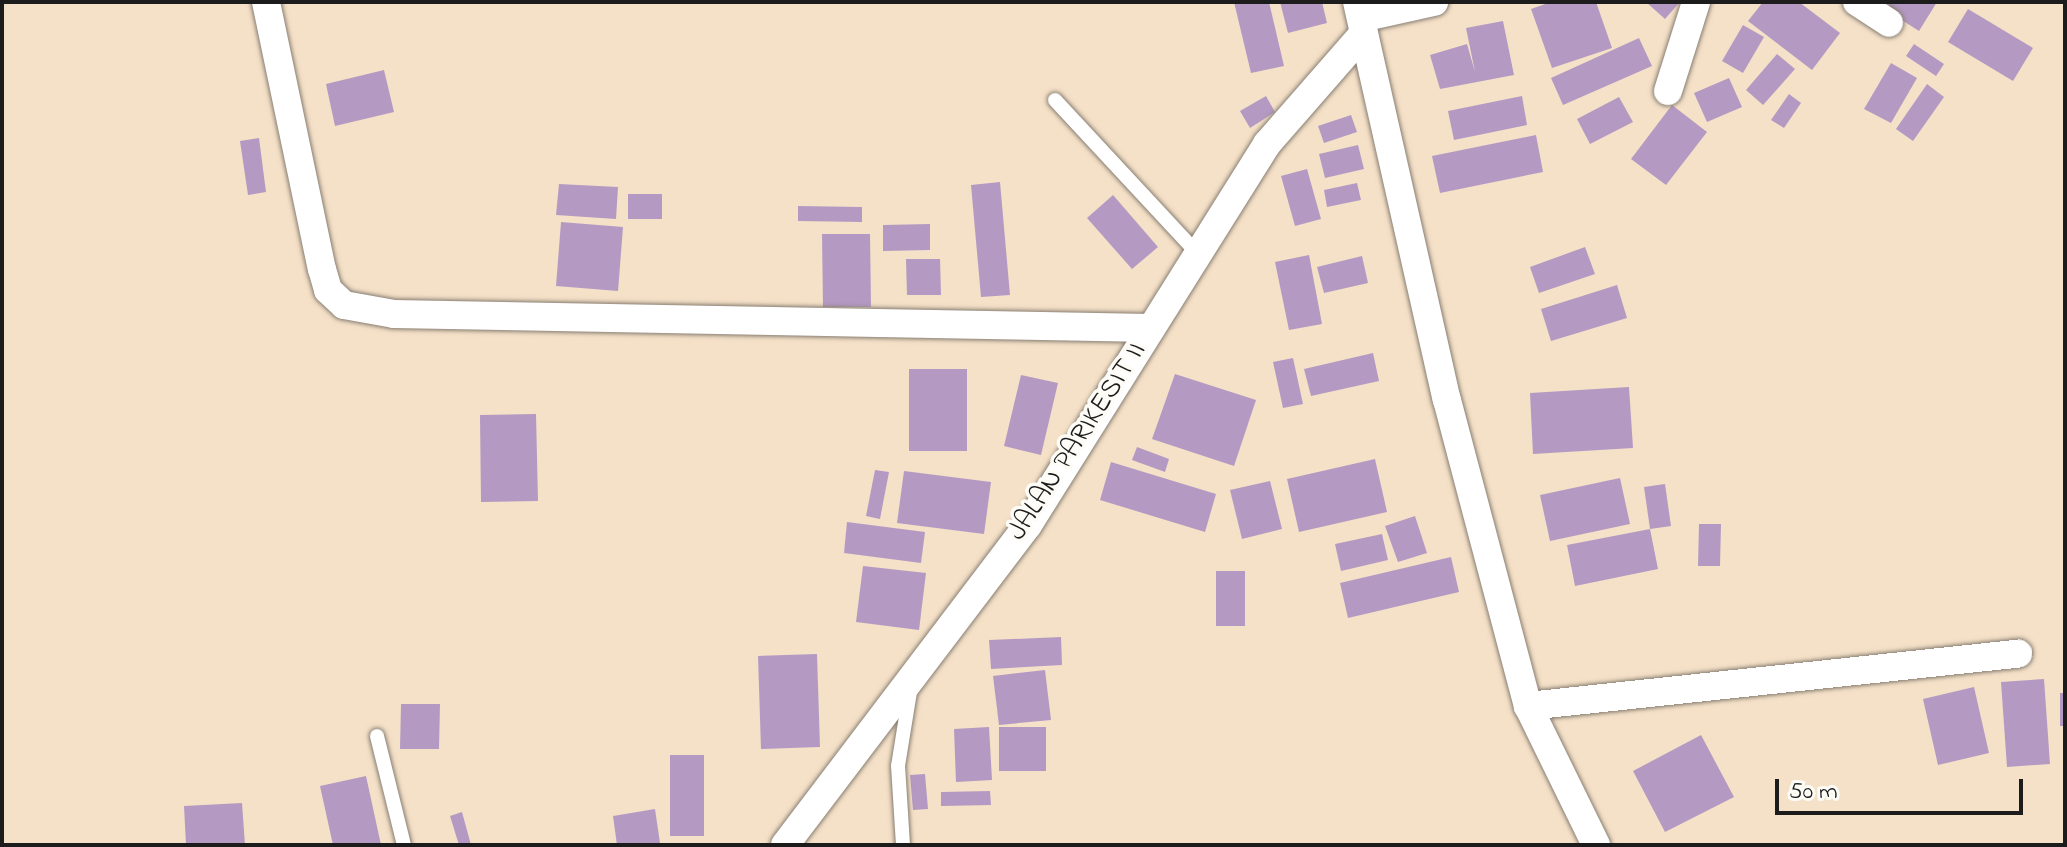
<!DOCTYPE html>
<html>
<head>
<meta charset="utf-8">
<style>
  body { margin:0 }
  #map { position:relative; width:2067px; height:847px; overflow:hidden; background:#f5e1c8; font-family:"Indie Flower",sans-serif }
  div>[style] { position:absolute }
  .building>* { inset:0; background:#b49ac3 }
  .roads { filter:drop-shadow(0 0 2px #887e72) drop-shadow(0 0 2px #887e72) }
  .service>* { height:14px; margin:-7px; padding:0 7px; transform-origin:7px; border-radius:7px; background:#fff }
  .minor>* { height:28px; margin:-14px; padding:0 14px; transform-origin:14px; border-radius:14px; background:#fff }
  span { translate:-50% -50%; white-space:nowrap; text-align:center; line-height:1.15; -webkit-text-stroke:7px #fdfcf7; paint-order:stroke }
  .street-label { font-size:28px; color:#1c1c1c }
  .frame { position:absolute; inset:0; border:4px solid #1c1c1c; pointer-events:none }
  .scale { position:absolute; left:1775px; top:779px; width:248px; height:36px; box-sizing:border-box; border:4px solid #1c1c1c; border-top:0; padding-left:10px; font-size:24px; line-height:28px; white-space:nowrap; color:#1c1c1c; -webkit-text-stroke:6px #fdfcf7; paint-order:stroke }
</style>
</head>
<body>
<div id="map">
  <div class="building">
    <i style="clip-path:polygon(1234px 2px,1269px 2px,1284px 66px,1251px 73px)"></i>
    <i style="clip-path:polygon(1280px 2px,1322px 2px,1327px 23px,1288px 33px)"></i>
    <i style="clip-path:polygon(1551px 2px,1596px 2px,1612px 48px,1552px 68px,1531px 9px)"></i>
    <i style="clip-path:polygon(1646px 2px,1680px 2px,1665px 19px)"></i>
    <i style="clip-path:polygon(1763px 2px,1799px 2px,1840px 33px,1812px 70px,1748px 21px)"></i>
    <i style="clip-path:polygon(1891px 2px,1937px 2px,1919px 31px,1886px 10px)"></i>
    <i style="clip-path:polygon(1968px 9px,2033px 48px,2013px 81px,1948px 42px)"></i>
    <i style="clip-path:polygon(1503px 21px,1514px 75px,1440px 89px,1430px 55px,1467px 44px,1475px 72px,1466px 28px)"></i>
    <i style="clip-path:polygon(1743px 25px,1764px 37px,1743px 73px,1722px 61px)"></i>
    <i style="clip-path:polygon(1639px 38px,1652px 66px,1563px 105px,1551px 78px)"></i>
    <i style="clip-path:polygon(1914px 44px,1944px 64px,1936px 76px,1906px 56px)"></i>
    <i style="clip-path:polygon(1777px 54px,1795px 69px,1763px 105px,1746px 90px)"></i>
    <i style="clip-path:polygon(1891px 63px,1917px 78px,1891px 123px,1864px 109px)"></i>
    <i style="clip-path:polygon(384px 70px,394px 112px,335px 126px,326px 84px)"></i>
    <i style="clip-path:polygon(1729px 78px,1742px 107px,1707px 122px,1694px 93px)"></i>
    <i style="clip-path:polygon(1927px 84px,1944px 97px,1913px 141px,1896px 129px)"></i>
    <i style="clip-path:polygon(1789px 94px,1801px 103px,1784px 128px,1771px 120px)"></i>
    <i style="clip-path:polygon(1266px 96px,1275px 112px,1250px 128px,1240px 111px)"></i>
    <i style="clip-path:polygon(1522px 96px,1527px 125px,1454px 140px,1448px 111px)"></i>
    <i style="clip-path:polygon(1619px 97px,1633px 122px,1590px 144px,1577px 119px)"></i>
    <i style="clip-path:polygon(1672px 105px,1707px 132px,1666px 185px,1631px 159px)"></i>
    <i style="clip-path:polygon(1351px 115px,1357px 132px,1324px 143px,1318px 126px)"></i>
    <i style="clip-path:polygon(1536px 135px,1543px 172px,1440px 193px,1432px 156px)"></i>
    <i style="clip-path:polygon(259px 138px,266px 192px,248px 195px,240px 141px)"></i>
    <i style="clip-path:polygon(1358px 145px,1364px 169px,1325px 178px,1319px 154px)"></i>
    <i style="clip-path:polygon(1307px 169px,1321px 219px,1295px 226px,1281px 176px)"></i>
    <i style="clip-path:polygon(1000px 182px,1010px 295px,981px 297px,971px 185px)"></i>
    <i style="clip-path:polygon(1357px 183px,1361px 200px,1327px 207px,1324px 190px)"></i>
    <i style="clip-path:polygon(559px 184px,618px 187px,616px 219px,556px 215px)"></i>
    <i style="clip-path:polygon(628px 194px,662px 194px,662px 219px,628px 219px)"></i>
    <i style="clip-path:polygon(1113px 195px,1158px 247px,1132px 269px,1087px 218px)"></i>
    <i style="clip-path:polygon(798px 206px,862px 207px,862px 222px,798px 221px)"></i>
    <i style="clip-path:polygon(561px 222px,623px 227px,618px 291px,556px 286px)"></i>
    <i style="clip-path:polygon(930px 224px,930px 250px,883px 251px,883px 225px)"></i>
    <i style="clip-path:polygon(822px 234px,870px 234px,871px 307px,823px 307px)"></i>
    <i style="clip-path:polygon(1585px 247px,1595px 274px,1539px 293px,1530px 267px)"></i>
    <i style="clip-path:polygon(1309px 255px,1322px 324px,1289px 330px,1275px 262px)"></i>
    <i style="clip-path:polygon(1362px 256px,1368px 283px,1324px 293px,1317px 267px)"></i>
    <i style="clip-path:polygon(906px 259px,940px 259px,941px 295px,907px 295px)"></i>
    <i style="clip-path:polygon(1617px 285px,1627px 318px,1551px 341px,1541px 309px)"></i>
    <i style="clip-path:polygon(1373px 353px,1379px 381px,1311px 396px,1304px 369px)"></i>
    <i style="clip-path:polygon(1293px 358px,1303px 404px,1283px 408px,1273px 362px)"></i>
    <i style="clip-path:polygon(909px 369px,967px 369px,967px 451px,909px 451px)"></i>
    <i style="clip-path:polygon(1175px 374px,1256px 400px,1234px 466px,1152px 439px)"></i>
    <i style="clip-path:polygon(1021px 375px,1058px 383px,1041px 455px,1004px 446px)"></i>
    <i style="clip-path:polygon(1629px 387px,1633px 448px,1533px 454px,1530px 393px)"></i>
    <i style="clip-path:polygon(536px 414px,538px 501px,481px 502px,480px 415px)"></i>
    <i style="clip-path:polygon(1137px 447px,1169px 459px,1165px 472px,1132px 460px)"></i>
    <i style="clip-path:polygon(1375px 459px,1387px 512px,1299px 532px,1287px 479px)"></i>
    <i style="clip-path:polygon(1111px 462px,1216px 494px,1205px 532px,1100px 500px)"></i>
    <i style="clip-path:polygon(875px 470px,889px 472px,880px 519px,866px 516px)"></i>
    <i style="clip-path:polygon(904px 471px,991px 482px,984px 534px,897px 523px)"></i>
    <i style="clip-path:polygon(1620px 478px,1630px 524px,1550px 541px,1540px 495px)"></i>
    <i style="clip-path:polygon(1270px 481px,1282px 529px,1242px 539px,1230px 490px)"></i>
    <i style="clip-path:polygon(1665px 484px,1671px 526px,1650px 529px,1658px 569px,1575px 586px,1567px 545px,1650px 529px,1644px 487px)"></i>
    <i style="clip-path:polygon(1415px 516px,1427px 553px,1398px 562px,1385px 526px)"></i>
    <i style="clip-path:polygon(847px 522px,925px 532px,921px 563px,844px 553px)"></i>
    <i style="clip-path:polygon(1699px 524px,1721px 524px,1720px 566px,1698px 566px)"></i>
    <i style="clip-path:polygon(1382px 534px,1388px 560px,1341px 571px,1335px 544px)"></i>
    <i style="clip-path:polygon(1451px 557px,1459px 592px,1348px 618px,1340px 583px)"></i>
    <i style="clip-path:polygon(863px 566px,926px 573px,919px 630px,856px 622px)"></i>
    <i style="clip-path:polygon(1216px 571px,1245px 571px,1245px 626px,1216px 626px)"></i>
    <i style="clip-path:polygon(1061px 637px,1062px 665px,991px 669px,989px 640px)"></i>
    <i style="clip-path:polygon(817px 654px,820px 747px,761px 749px,758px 656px)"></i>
    <i style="clip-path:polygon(1045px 670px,1051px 720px,999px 725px,993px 676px)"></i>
    <i style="clip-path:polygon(2044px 679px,2050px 764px,2007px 767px,2001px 682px)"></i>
    <i style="clip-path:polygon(1974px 687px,1989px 753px,1938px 765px,1923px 699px)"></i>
    <i style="clip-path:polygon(2060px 693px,2065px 693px,2065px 726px,2060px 726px)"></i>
    <i style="clip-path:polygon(401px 704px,440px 704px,439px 749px,400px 749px)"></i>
    <i style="clip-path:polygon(989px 727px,992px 780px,956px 782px,954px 729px)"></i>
    <i style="clip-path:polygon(999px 727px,1046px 727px,1046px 771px,999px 771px)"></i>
    <i style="clip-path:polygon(1701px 735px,1734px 797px,1665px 832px,1633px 771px)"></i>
    <i style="clip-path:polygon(670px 755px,704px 755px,704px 836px,670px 836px)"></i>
    <i style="clip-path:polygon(925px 774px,928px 809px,913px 810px,910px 775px)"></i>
    <i style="clip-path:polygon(366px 776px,381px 845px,333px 845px,320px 786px)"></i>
    <i style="clip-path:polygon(990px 791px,991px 805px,941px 806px,941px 792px)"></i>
    <i style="clip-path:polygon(242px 803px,245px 845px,186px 845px,184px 806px)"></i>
    <i style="clip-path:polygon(655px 809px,660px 843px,617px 845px,613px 816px)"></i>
    <i style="clip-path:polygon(462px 812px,471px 845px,459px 845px,450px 816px)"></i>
  </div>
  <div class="roads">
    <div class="service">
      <i style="left:1055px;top:100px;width:210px;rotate:47.1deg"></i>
      <i style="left:377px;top:736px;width:112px;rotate:76.1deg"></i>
      <i style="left:903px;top:845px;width:79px;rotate:-93.6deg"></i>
      <i style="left:898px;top:766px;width:75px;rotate:-80.8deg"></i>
    </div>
    <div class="minor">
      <i style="left:266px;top:2px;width:273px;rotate:78.2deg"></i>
      <i style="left:322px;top:269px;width:22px;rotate:74deg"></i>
      <i style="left:328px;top:290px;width:22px;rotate:43deg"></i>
      <i style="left:344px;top:305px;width:51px;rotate:10.2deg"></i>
      <i style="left:394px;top:314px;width:757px;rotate:1.06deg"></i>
      <i style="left:1357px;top:2px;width:408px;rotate:77.3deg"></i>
      <i style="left:1447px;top:400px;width:317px;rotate:75.2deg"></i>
      <i style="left:1528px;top:706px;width:155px;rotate:63.9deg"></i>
      <i style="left:1857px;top:2px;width:38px;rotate:33deg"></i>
      <i style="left:1361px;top:18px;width:75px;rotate:-12.4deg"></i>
      <i style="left:1668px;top:91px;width:93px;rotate:-72.5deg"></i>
      <i style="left:1528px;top:706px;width:493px;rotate:-6.1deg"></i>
      <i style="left:785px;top:845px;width:402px;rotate:-52.8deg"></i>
      <i style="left:1028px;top:525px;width:450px;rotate:-57.9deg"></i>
      <i style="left:1267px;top:144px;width:147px;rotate:-48.9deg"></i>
    </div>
  </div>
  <div class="street-label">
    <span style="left:1078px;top:442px;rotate:-57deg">JALAN PARIKESIT II</span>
  </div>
  <div class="frame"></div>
  <div class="scale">50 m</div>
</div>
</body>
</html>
